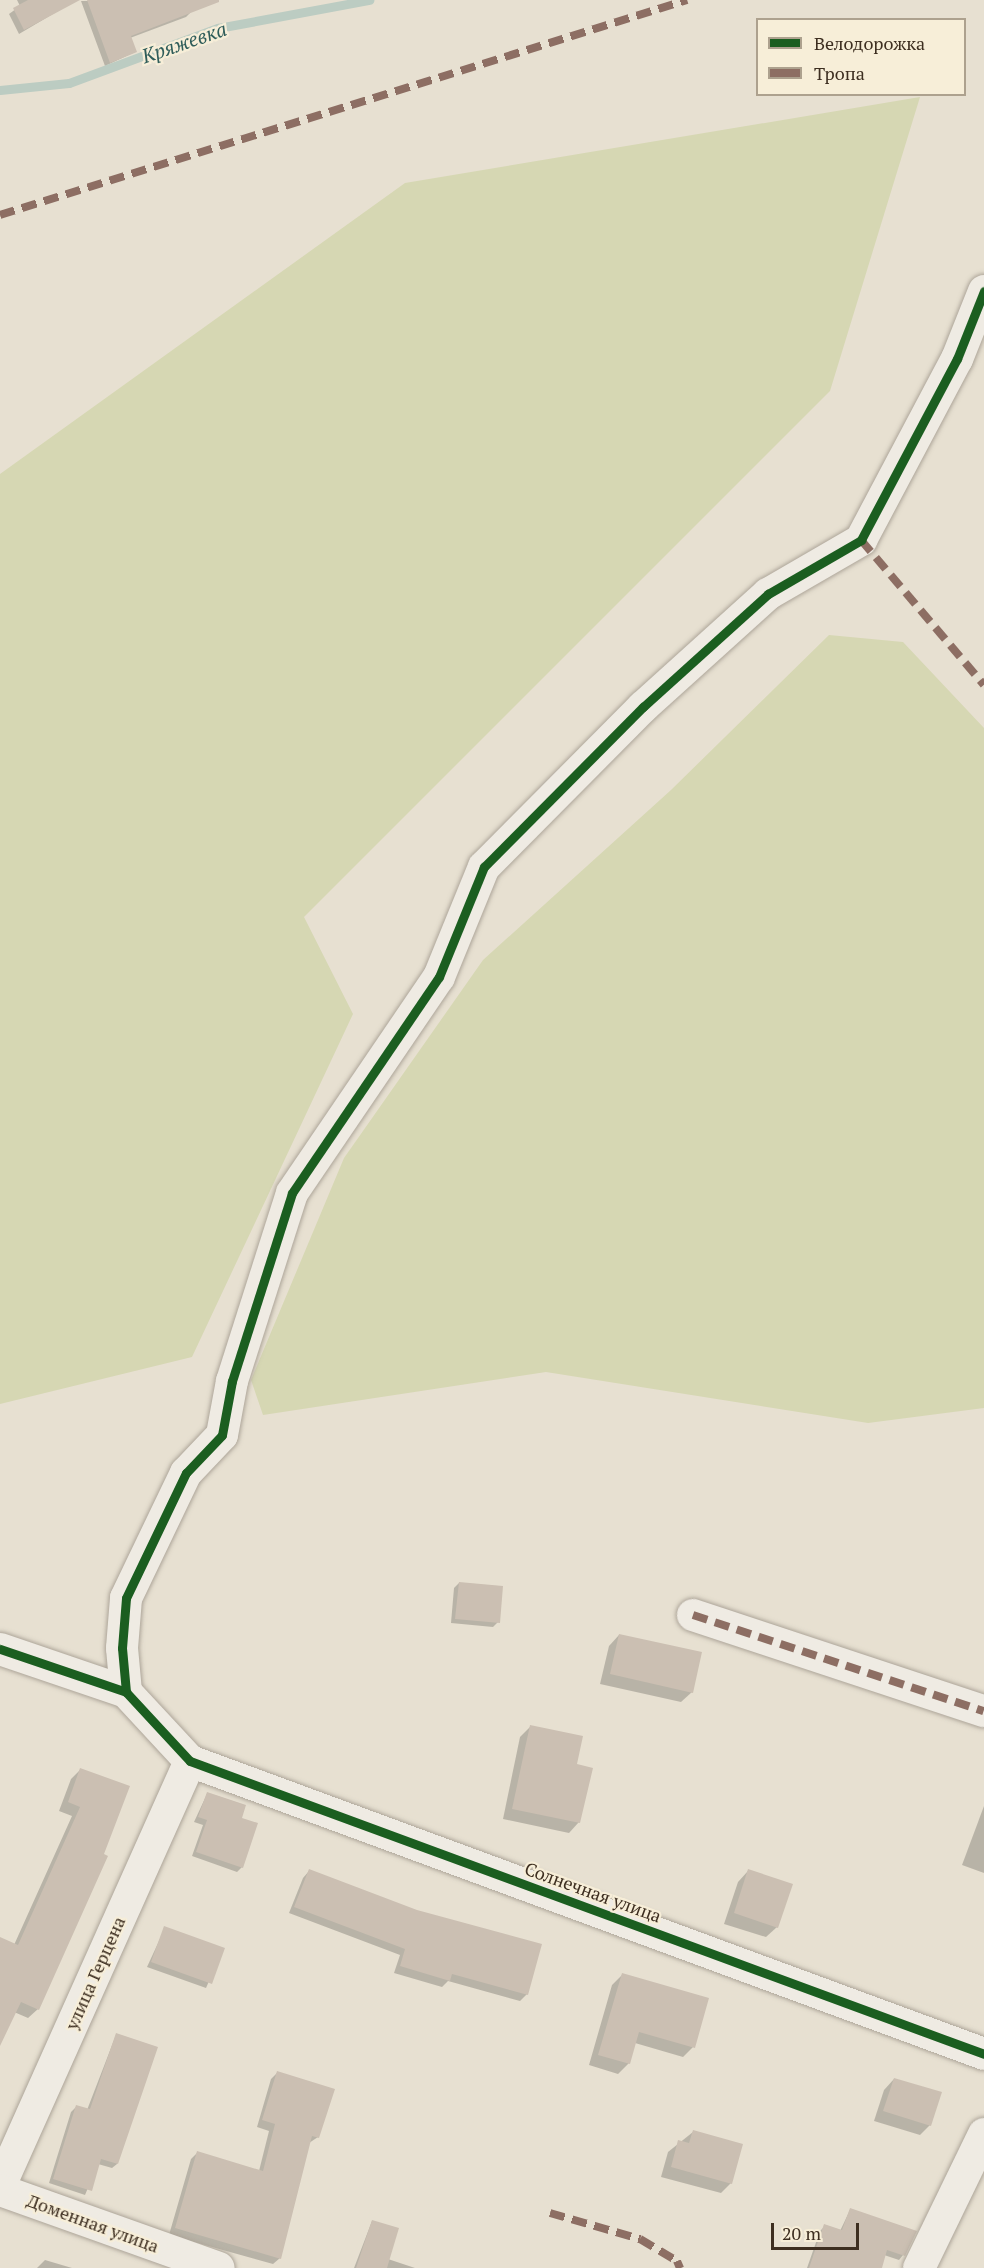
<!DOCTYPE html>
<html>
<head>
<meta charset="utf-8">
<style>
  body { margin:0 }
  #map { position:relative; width:984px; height:2268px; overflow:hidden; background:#e7e0d1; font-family:"PT Serif",serif }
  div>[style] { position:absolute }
  .green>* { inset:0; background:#d6d7b3 }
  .shadow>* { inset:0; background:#0003 }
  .stream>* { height:9px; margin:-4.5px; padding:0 4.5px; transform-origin:4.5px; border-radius:4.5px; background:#bcccc2 }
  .building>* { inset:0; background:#cbbfb2 }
  .roads { filter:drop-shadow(0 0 2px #ada599) drop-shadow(0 0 2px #ada599) }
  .street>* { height:32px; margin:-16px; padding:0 16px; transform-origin:16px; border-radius:16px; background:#efebe3 }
  .quiet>* { height:8px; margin-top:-4px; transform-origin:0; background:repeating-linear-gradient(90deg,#8d6e63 0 15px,transparent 0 23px) }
  .cycleway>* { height:9px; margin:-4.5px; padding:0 4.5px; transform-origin:4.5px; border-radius:4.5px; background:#1b5e20 }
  span { translate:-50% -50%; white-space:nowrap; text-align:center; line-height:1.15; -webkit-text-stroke:4.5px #f7eed8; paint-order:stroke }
  .street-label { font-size:18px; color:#3d2e20 }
  .water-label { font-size:20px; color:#2f5d5a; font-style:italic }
  .legend { position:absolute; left:756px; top:18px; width:210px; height:78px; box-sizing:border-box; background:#f7eed8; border:2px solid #ada18e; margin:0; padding:8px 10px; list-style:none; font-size:18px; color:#3d2e20 }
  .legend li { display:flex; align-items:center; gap:12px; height:30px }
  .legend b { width:30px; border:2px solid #ada18e }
  .scale { position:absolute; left:771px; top:2223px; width:88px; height:27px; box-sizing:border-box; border:3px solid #3d2e20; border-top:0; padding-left:8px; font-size:18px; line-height:21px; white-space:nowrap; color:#3d2e20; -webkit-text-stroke:4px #f7eed8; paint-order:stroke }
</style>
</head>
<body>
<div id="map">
  <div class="green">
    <i style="clip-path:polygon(920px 97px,830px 391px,304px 917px,353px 1014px,192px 1357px,0 1404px,0 474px,405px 183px)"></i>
    <i style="clip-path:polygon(829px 635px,903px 642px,984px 728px,984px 1408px,868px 1423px,546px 1372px,263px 1415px,251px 1380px,344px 1158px,483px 960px,671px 790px)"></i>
  </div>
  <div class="shadow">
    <i style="clip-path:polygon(17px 0,59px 0,63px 8px,19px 34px,9px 14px,20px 6px)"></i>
    <i style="clip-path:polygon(187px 0,191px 12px,186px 17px,130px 38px,135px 52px,105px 66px,81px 1px)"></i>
    <i style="clip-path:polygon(459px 1583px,498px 1622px,493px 1627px,451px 1623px,454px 1588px)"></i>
    <i style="clip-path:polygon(619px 1635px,692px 1692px,681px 1702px,600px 1684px,609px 1646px)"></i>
    <i style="clip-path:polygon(531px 1726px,576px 1766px,579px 1822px,569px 1833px,503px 1819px,520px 1737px)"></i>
    <i style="clip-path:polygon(80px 1770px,102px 1855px,38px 2009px,28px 2018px,14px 2012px,0 2026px,0 1944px,14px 1945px,72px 1816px,59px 1811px,71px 1779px)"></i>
    <i style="clip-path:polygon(207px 1794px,240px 1819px,242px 1867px,237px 1872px,192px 1856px,203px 1825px,194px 1822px)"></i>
    <i style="clip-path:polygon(984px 1806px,984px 1873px,962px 1865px)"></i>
    <i style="clip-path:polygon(309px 1871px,527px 1994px,520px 2001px,448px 1981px,442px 1987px,394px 1973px,400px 1955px,289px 1913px,303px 1878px)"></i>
    <i style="clip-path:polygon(748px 1871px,777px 1927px,766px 1937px,724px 1924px,738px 1882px)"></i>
    <i style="clip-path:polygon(165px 1928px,223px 1949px,206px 1988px,147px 1967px)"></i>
    <i style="clip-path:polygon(622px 1975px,693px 2047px,683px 2057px,635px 2043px,629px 2063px,618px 2074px,589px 2065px,612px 1985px)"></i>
    <i style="clip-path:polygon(116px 2035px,117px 2164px,112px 2168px,98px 2164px,85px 2195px,49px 2183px,71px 2112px,76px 2107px,87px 2110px)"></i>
    <i style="clip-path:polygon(277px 2073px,318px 2137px,309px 2143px,280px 2258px,273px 2264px,169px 2235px,191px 2159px,197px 2153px,259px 2171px,269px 2131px,257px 2127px,271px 2079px)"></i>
    <i style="clip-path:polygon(894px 2079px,930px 2125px,920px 2135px,874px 2121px,884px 2090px)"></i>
    <i style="clip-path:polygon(693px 2132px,731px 2183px,721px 2193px,661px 2177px,668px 2152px)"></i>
    <i style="clip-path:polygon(850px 2210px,903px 2255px,899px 2260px,884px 2255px,880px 2268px,807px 2268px,820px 2231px,825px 2226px,840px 2231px)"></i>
    <i style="clip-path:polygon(372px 2221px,388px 2259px,415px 2268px,354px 2268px)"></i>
    <i style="clip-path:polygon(45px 2260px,72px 2268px,37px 2268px)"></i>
  </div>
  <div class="stream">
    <i style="left:0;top:90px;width:69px;rotate:-5.8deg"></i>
    <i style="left:69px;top:83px;width:159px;rotate:-20.3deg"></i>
    <i style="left:218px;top:28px;width:154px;rotate:-10.5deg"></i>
  </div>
  <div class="building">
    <i style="clip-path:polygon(28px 0,80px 0,24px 30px,13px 8px)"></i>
    <i style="clip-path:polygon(87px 0,219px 0,219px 2px,131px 36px,137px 52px,110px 63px)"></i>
    <i style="clip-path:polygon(459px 1582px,503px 1586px,500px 1623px,455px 1619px)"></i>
    <i style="clip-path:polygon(619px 1634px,702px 1652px,693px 1693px,610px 1674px)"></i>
    <i style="clip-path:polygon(530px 1725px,583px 1736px,577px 1764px,593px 1768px,580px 1823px,512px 1809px)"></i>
    <i style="clip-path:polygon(80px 1768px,130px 1786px,104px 1854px,108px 1856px,39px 2010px,21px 2002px,0 2046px,0 1937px,18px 1945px,80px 1807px,68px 1802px)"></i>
    <i style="clip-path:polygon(207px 1792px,246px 1805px,242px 1818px,258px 1823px,243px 1868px,196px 1852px,207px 1820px,198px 1817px)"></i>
    <i style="clip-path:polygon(309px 1869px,417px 1910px,542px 1944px,528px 1995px,452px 1974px,450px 1981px,400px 1966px,405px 1949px,294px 1907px)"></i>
    <i style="clip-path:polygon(748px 1869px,793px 1884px,778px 1928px,734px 1913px)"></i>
    <i style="clip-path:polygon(164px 1926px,225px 1948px,212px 1984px,151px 1962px)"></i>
    <i style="clip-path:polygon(622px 1973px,709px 1998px,695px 2048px,639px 2032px,630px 2064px,598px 2055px)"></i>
    <i style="clip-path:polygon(116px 2033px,158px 2047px,118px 2164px,101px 2159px,92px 2191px,53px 2179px,76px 2105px,90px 2109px)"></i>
    <i style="clip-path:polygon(277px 2071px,335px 2089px,319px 2138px,312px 2136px,281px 2259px,175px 2228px,197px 2151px,263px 2171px,275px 2124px,262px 2120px)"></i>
    <i style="clip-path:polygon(894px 2078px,942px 2092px,931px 2126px,883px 2111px)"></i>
    <i style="clip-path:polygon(693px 2130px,743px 2144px,732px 2184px,671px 2167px,678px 2140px,689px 2143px)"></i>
    <i style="clip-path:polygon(850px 2208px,917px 2231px,905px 2256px,887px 2250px,882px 2268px,809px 2268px,824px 2224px,842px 2230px)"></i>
    <i style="clip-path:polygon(372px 2220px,399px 2228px,387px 2268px,356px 2268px)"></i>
  </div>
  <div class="roads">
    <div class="street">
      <i style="left:693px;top:1615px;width:306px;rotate:18.3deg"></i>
      <i style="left:0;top:1649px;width:133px;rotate:18.8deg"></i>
      <i style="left:126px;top:1692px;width:94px;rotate:47.2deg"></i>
      <i style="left:190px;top:1761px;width:846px;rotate:20.25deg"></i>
      <i style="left:126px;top:1692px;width:44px;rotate:-95.2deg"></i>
      <i style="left:122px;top:1648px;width:50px;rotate:-85.4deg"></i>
      <i style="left:126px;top:1598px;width:139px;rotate:-64.4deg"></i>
      <i style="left:186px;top:1473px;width:52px;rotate:-46.5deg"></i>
      <i style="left:222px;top:1435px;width:55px;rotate:-79.5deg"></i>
      <i style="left:232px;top:1381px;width:197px;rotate:-72.3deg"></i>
      <i style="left:292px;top:1193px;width:261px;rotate:-55.8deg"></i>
      <i style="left:439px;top:977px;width:119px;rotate:-67.8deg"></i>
      <i style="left:484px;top:867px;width:226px;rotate:-45.2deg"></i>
      <i style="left:643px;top:707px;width:169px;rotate:-42.1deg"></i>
      <i style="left:768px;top:594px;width:108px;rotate:-30.1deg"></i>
      <i style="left:861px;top:540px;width:205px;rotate:-62.1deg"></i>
      <i style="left:957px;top:359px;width:73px;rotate:-68.3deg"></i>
      <i style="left:0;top:2186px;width:466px;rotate:-65.9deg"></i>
      <i style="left:0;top:2190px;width:232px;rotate:19.6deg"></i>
      <i style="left:919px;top:2268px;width:149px;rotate:-64.1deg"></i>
    </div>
  </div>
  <div class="quiet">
    <i style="left:0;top:215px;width:720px;rotate:-17.38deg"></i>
    <i style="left:861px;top:540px;width:190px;rotate:49.7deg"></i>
    <i style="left:693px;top:1615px;width:306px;rotate:18.3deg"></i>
    <i style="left:550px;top:2213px;width:94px;rotate:16.1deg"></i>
    <i style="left:640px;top:2239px;width:43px;rotate:30.7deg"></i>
    <i style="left:677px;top:2261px;width:8px;rotate:67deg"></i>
  </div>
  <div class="cycleway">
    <i style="left:0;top:1649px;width:133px;rotate:18.8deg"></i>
    <i style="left:126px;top:1692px;width:94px;rotate:47.2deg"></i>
    <i style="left:190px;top:1761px;width:846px;rotate:20.25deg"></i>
    <i style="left:126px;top:1692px;width:44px;rotate:-95.2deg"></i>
    <i style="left:122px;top:1648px;width:50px;rotate:-85.4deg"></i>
    <i style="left:126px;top:1598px;width:139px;rotate:-64.4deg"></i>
    <i style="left:186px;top:1473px;width:52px;rotate:-46.5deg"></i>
    <i style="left:222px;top:1435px;width:55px;rotate:-79.5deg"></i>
    <i style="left:232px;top:1381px;width:197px;rotate:-72.3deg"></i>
    <i style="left:292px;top:1193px;width:261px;rotate:-55.8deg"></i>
    <i style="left:439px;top:977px;width:119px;rotate:-67.8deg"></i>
    <i style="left:484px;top:867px;width:226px;rotate:-45.2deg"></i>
    <i style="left:643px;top:707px;width:169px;rotate:-42.1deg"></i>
    <i style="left:768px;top:594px;width:108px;rotate:-30.1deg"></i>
    <i style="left:861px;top:540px;width:205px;rotate:-62.1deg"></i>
    <i style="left:957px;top:359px;width:73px;rotate:-68.3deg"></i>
  </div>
  <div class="street-label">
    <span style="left:593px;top:1892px;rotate:20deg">Солнечная улица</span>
    <span style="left:95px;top:1973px;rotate:-66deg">улица Герцена</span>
    <span style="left:93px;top:2223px;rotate:20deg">Доменная улица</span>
  </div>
  <div class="water-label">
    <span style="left:184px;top:42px;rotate:-19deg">Кряжевка</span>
  </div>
  <ul class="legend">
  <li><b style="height:8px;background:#1b5e20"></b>Велодорожка</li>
  <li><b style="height:8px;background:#8d6e63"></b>Тропа</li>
  </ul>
  <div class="scale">20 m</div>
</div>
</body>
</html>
